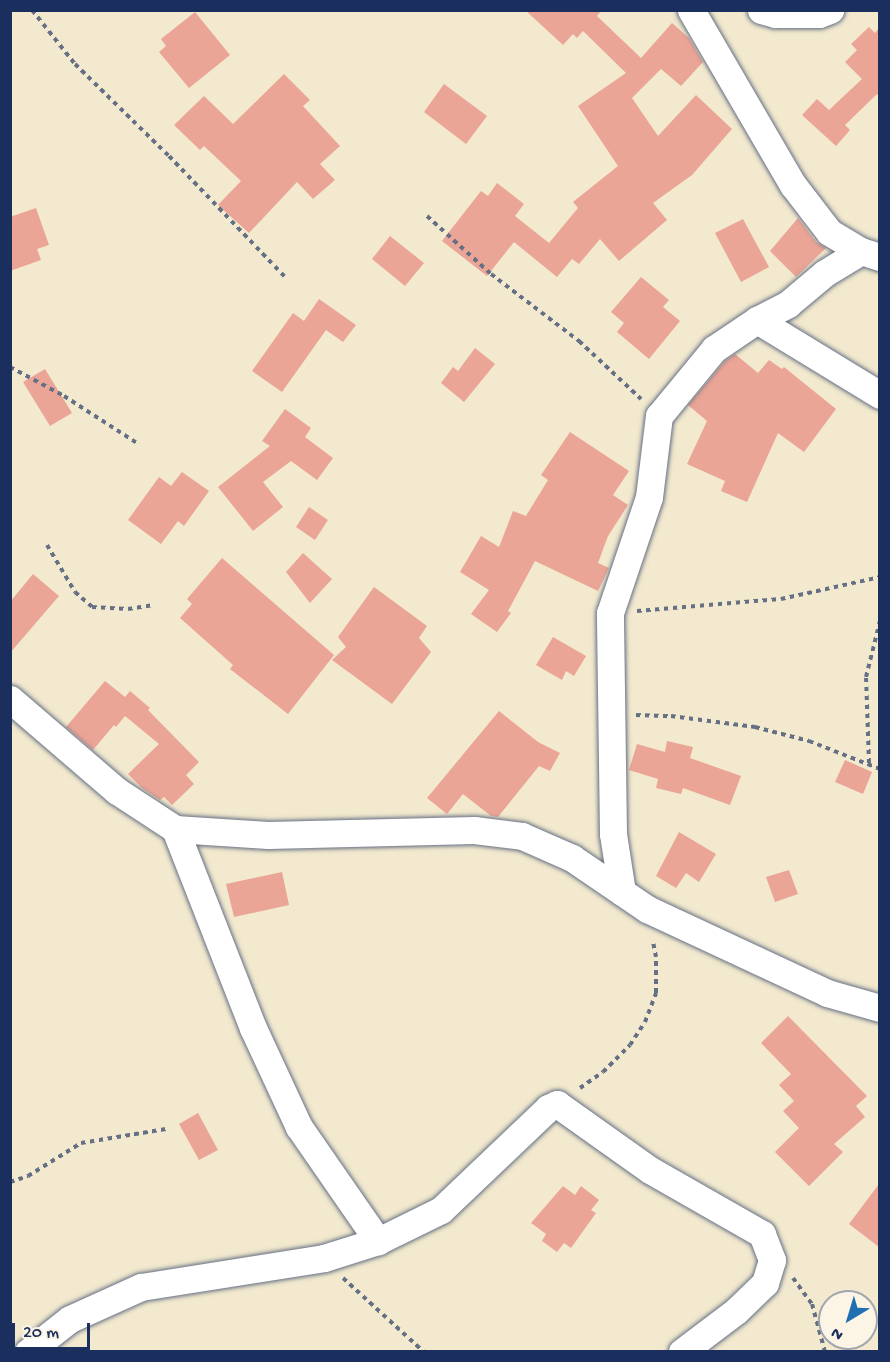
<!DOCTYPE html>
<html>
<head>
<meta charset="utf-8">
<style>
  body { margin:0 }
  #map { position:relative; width:890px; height:1362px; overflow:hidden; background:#f2e9ce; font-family:"Gochi Hand",sans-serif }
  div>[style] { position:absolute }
  .building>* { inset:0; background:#eba596 }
  .path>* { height:4px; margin-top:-2px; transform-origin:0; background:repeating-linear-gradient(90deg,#667085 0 4.5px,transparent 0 9px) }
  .roads { filter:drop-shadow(0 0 2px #667085) drop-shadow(0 0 2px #667085) }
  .minor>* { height:27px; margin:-13.5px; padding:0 13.5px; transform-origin:13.5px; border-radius:13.5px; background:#fff }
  span { translate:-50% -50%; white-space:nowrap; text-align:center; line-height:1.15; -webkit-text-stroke:4.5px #fcf5e5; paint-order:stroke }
  .frame { position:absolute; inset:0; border:12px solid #1b2f5e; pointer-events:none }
  .north { position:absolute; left:818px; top:1290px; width:60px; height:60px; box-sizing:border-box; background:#fcf5e5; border:2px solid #a2a6af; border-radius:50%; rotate:218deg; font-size:16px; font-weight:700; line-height:24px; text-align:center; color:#1b2f5e }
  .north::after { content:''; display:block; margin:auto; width:21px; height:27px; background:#1f6fb2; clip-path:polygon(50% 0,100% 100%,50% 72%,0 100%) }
  .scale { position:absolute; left:12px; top:1323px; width:78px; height:27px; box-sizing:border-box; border:3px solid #1b2f5e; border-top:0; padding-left:8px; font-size:18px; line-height:21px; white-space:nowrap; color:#1b2f5e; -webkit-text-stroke:4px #fcf5e5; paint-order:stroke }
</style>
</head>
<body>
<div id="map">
  <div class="building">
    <i style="clip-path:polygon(525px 10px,602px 10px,597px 16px,641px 58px,672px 23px,689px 38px,703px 62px,681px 86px,661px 69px,632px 98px,658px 136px,696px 95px,732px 129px,692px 175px,653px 203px,667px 220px,619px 261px,600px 239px,579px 264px,572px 259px,557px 277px,514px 242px,487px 276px,442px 241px,481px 191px,488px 196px,497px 183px,524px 204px,515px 216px,549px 243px,578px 208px,573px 202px,618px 166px,578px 106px,626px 73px,583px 31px,577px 38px,573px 34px,563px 45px)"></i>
    <i style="clip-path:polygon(195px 12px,230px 55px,189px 88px,159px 52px,166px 46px,161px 39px)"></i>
    <i style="clip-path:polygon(869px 27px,875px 33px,879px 28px,879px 97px,877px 94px,845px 125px,850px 130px,836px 146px,802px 115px,817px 99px,829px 110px,862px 79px,845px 62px,857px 50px,851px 44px)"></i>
    <i style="clip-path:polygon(284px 74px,310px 100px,303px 106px,340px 146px,320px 164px,335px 180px,313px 199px,297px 182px,249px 233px,218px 205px,241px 181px,204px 146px,200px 150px,174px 125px,204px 96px,233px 124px)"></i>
    <i style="clip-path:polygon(444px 84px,487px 116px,466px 144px,424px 112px)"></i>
    <i style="clip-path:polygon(36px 208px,49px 245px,37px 249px,41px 260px,10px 271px,10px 217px)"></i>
    <i style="clip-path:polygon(798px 218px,816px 242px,826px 248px,796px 277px,770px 251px)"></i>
    <i style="clip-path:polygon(743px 219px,769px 267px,741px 282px,715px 233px)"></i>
    <i style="clip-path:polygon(390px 236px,424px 263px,405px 286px,372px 259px)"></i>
    <i style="clip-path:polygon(641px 277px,669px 300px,663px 307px,680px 321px,649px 359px,617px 332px,624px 323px,611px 312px)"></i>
    <i style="clip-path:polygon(319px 299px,356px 325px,343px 342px,326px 330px,282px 392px,252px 371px,293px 313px,304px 321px)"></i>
    <i style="clip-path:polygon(475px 348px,495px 364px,464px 402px,441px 383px,453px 367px,458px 371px)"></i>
    <i style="clip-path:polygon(735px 354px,758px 373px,769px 360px,782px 369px,784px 367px,836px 409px,804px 452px,778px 433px,747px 502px,721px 491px,725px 481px,687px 464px,707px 421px,688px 405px,725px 361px)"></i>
    <i style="clip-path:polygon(45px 369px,72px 413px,50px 426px,23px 382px)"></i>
    <i style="clip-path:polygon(285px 409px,311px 428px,305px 437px,333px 458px,317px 480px,291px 461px,263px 482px,283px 507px,253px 531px,218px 487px,270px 446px,262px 441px)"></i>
    <i style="clip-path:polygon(570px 432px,629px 471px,613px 495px,628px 505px,608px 536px,598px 563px,609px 568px,608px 570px,598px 591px,535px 561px,508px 611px,511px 613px,497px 632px,471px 614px,489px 590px,460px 572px,481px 536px,499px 547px,513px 511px,526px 516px,548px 480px,541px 475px)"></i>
    <i style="clip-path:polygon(182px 472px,209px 491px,184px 526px,178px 521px,161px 544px,128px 520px,159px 477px,171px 486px)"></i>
    <i style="clip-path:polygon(309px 507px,328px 520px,315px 540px,296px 527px)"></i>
    <i style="clip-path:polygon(303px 553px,332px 579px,310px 603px,286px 572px)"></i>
    <i style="clip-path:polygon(222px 558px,334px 655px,288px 714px,230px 669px,233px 665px,180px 618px,192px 604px,187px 599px)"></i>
    <i style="clip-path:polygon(33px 574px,59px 596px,10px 653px,10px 602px)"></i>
    <i style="clip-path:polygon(374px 587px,427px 626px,419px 638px,431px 652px,392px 704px,332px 660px,346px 647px,338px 637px)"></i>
    <i style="clip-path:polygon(553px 637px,586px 656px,574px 676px,566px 671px,562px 680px,536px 665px)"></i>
    <i style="clip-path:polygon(105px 681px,125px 697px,130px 691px,150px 708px,148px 710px,199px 762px,186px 775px,194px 784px,172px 805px,164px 797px,160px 800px,142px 788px,128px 774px,159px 744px,125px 716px,116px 727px,114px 725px,93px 750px,66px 727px)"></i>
    <i style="clip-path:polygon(499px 711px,538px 742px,560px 753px,550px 771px,539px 766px,498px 817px,491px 816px,463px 794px,447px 814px,427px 798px)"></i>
    <i style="clip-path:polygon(667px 741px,693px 747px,690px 758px,741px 776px,730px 805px,683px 788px,681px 794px,656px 788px,658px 779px,629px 770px,637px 744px,665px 752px)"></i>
    <i style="clip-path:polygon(845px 760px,872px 772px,863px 794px,835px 782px)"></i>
    <i style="clip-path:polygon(679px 832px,716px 854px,699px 882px,686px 873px,676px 888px,656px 876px)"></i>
    <i style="clip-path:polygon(789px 870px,798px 894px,775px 902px,766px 877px)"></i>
    <i style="clip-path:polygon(282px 872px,289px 905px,234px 917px,226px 884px)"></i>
    <i style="clip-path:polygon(788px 1016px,867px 1096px,856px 1106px,865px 1117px,834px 1144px,843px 1152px,809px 1186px,775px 1152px,799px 1128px,783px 1111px,794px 1101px,779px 1085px,791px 1074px,761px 1043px)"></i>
    <i style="clip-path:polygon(198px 1113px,218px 1150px,199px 1160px,179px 1124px)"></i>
    <i style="clip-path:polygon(879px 1184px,879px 1247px,849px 1224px)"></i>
    <i style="clip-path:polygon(563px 1186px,575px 1195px,581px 1186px,599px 1200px,591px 1210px,596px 1213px,571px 1248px,564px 1243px,557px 1252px,542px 1241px,546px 1234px,531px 1223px)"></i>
  </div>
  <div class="path">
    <i style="left:32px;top:10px;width:69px;rotate:51.5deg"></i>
    <i style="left:75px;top:64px;width:132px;rotate:44.4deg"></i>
    <i style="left:169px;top:156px;width:170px;rotate:46.2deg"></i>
    <i style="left:427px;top:216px;width:86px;rotate:42.2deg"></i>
    <i style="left:491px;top:274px;width:111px;rotate:37.3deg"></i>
    <i style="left:579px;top:341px;width:85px;rotate:43.1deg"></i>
    <i style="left:10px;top:367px;width:61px;rotate:28.2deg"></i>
    <i style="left:64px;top:396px;width:87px;rotate:32.8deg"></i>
    <i style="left:47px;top:545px;width:55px;rotate:59.2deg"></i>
    <i style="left:75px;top:592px;width:23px;rotate:41deg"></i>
    <i style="left:92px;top:607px;width:36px;rotate:3deg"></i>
    <i style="left:128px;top:609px;width:26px;rotate:-9deg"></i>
    <i style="left:637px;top:611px;width:144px;rotate:-4.8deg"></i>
    <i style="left:781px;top:599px;width:101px;rotate:-12.5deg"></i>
    <i style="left:636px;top:715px;width:35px;rotate:2deg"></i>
    <i style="left:671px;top:716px;width:85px;rotate:7.5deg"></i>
    <i style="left:755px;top:727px;width:56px;rotate:14.5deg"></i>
    <i style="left:809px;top:741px;width:76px;rotate:21.5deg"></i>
    <i style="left:869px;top:763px;width:86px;rotate:-92deg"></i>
    <i style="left:866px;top:677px;width:58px;rotate:-76deg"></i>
    <i style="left:580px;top:1088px;width:28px;rotate:-35deg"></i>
    <i style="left:603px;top:1072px;width:38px;rotate:-45deg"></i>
    <i style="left:630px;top:1045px;width:27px;rotate:-57deg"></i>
    <i style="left:645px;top:1022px;width:31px;rotate:-69deg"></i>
    <i style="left:656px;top:993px;width:36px;rotate:-90deg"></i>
    <i style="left:656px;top:957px;width:15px;rotate:-101deg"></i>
    <i style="left:10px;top:1182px;width:19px;rotate:-18deg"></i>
    <i style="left:28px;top:1176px;width:62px;rotate:-31.9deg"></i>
    <i style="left:81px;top:1143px;width:86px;rotate:-9.4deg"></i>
    <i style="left:343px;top:1278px;width:110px;rotate:42.4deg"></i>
    <i style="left:793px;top:1278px;width:32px;rotate:54deg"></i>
    <i style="left:812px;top:1304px;width:50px;rotate:74.8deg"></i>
  </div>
  <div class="roads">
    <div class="minor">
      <i style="left:691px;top:10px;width:203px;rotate:59.8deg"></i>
      <i style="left:793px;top:185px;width:59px;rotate:52.5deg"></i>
      <i style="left:829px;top:232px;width:37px;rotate:31deg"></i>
      <i style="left:861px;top:251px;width:20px;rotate:18deg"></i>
      <i style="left:761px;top:10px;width:15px;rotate:16deg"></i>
      <i style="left:775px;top:14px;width:44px"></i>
      <i style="left:819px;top:14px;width:12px;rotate:-20deg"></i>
      <i style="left:757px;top:320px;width:144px;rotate:31.4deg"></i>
      <i style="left:10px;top:699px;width:141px;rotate:40.7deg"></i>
      <i style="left:117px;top:791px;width:69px;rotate:33.2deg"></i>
      <i style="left:175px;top:829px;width:93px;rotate:3.7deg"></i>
      <i style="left:268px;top:835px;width:206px;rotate:-1.4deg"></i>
      <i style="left:474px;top:830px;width:48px;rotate:7.1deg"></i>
      <i style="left:522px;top:836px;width:55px;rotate:23.7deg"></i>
      <i style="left:572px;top:858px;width:91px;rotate:34.2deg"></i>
      <i style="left:647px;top:909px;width:199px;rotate:25deg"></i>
      <i style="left:827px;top:993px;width:55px;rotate:15.8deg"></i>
      <i style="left:175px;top:829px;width:214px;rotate:68.6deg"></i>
      <i style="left:253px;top:1028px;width:109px;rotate:65.1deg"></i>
      <i style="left:299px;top:1127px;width:139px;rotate:55.3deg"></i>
      <i style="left:622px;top:892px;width:59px;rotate:-98.8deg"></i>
      <i style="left:613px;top:834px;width:221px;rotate:-90.8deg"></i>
      <i style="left:610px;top:613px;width:122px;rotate:-71.4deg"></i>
      <i style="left:649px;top:497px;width:82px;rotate:-83deg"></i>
      <i style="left:659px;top:416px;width:87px;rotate:-50.6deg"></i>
      <i style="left:714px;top:349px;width:52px;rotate:-34deg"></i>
      <i style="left:757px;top:320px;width:35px;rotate:-27deg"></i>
      <i style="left:788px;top:304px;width:48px;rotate:-40deg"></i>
      <i style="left:825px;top:273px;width:42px;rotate:-31.4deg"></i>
      <i style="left:28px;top:1352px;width:53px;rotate:-38.2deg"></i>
      <i style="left:70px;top:1319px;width:78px;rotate:-24.3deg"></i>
      <i style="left:141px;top:1287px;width:185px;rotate:-9deg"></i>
      <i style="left:324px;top:1258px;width:57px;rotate:-17.5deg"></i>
      <i style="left:378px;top:1241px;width:70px;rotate:-26.2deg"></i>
      <i style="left:441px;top:1210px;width:148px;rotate:-43.6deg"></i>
      <i style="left:548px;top:1108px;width:10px;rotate:-24deg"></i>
      <i style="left:557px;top:1104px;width:114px;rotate:35.4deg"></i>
      <i style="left:650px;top:1170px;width:129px;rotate:29.7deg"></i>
      <i style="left:762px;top:1234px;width:28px;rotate:69deg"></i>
      <i style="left:772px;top:1260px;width:24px;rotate:107deg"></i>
      <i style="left:765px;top:1283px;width:40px;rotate:136deg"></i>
      <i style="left:736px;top:1311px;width:68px;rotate:142.8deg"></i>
    </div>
  </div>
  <div class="frame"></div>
  <div class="north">N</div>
  <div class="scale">20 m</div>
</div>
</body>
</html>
